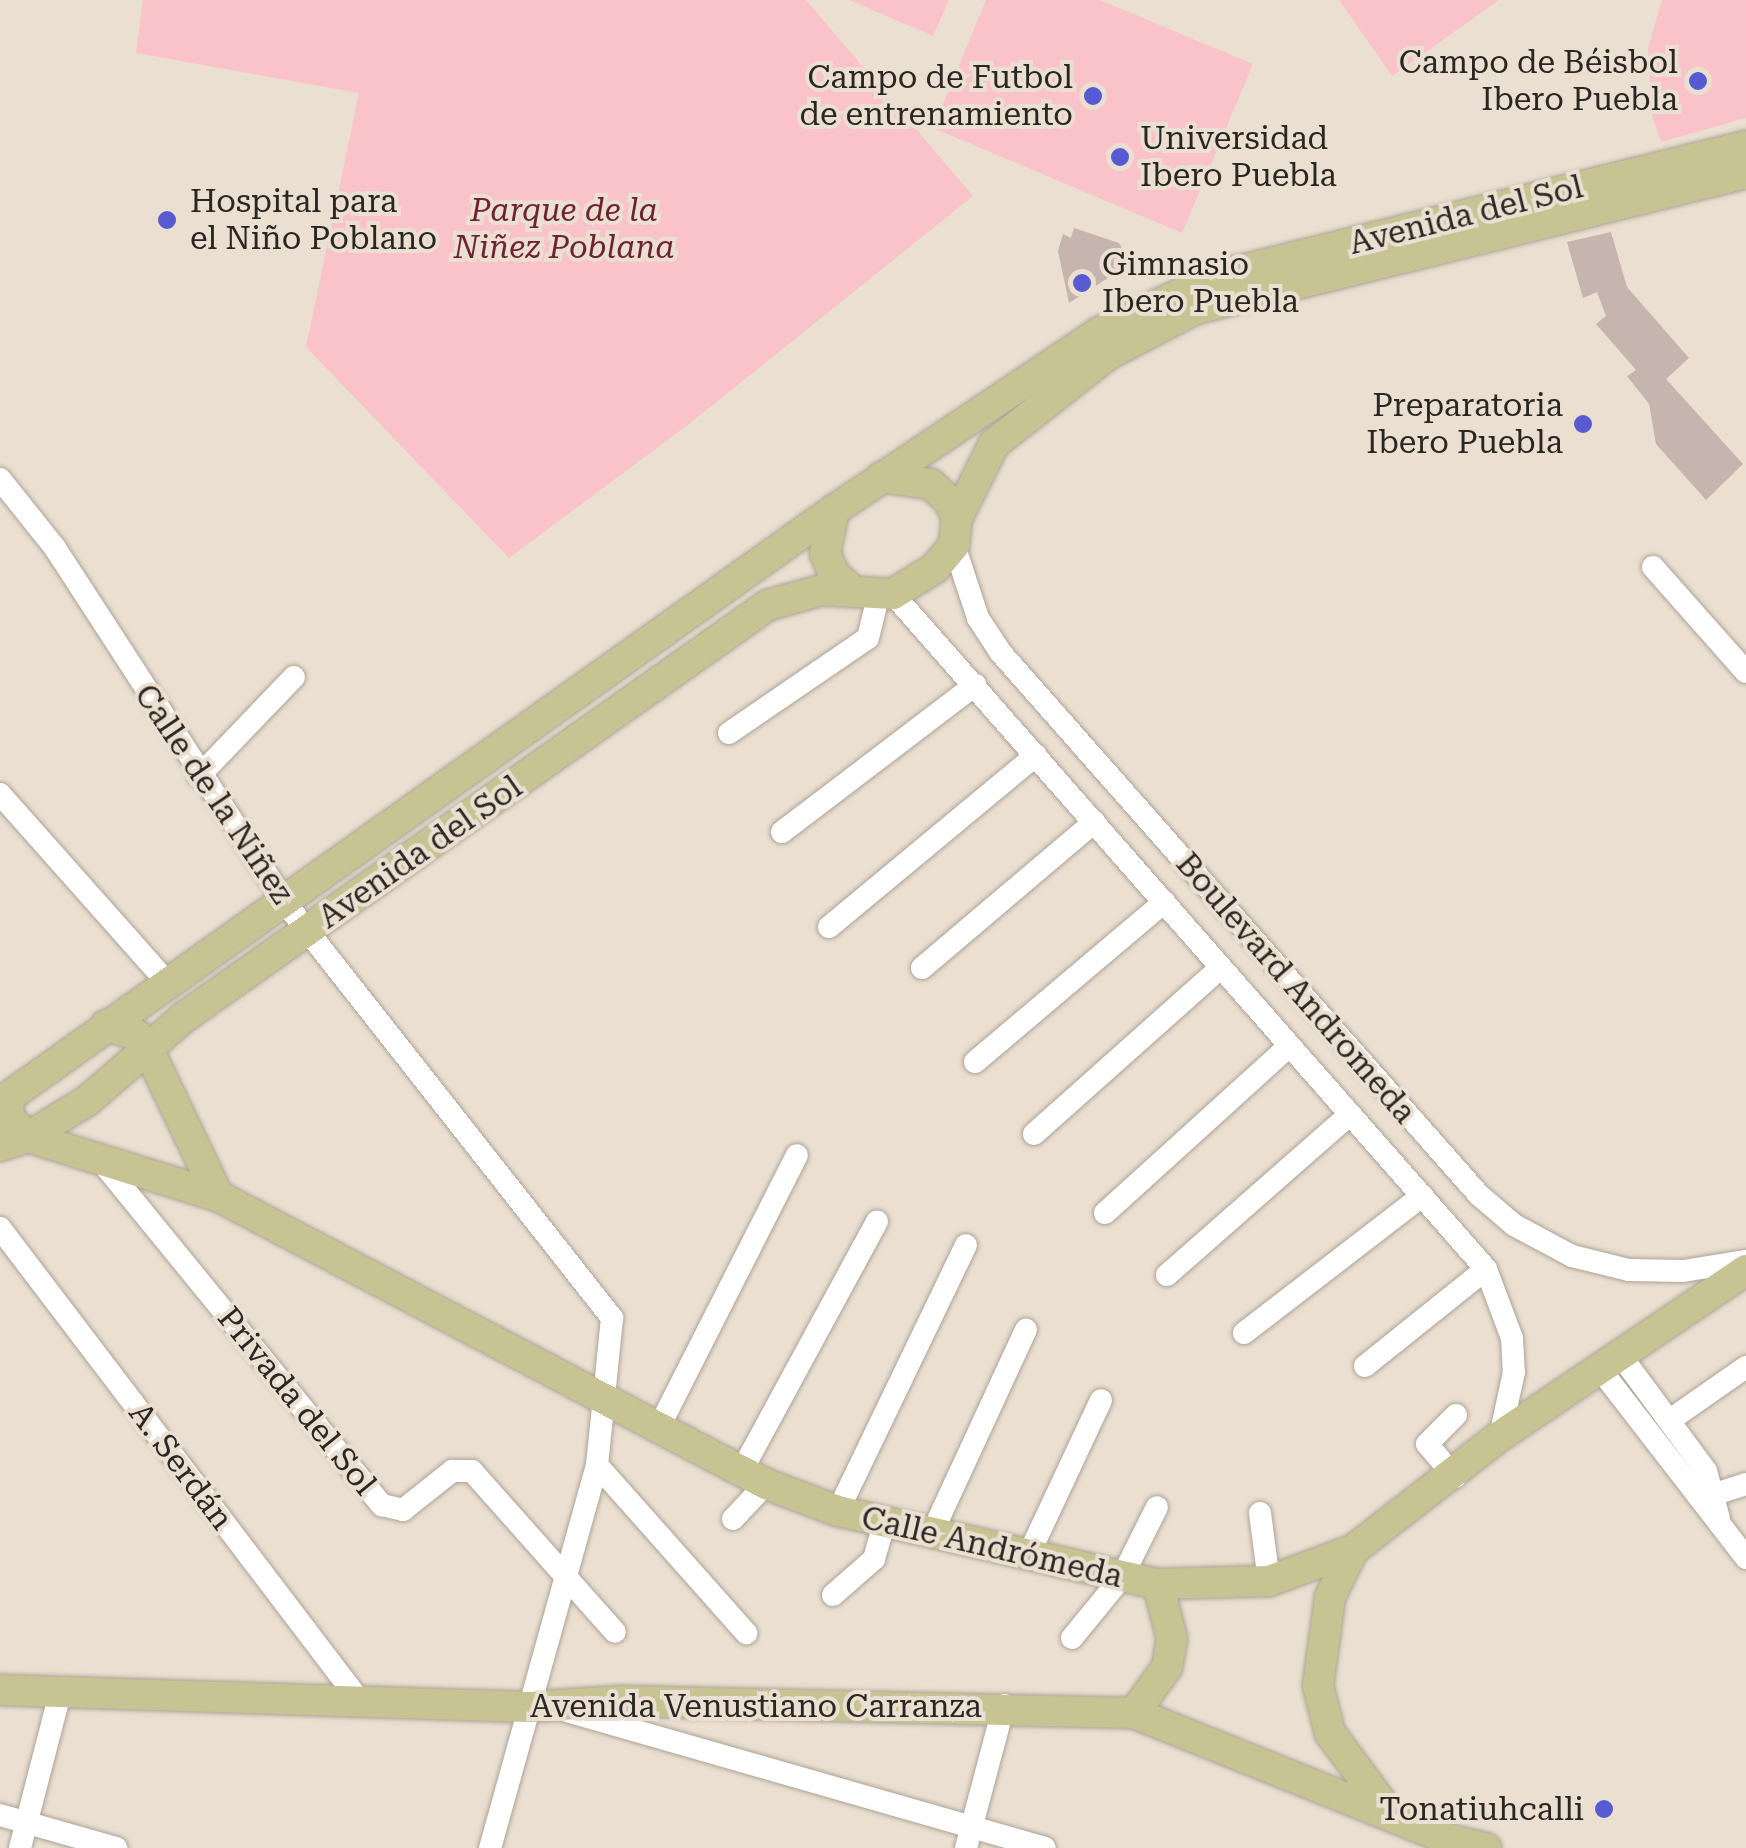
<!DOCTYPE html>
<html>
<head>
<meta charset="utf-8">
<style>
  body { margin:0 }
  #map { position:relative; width:1746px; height:1848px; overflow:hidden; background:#eadfd1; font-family:"Roboto Serif",serif }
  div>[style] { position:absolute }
  .green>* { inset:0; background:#f9c3c9 }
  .building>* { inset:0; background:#c6b5af }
  .roads { filter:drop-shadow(0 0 2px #ada396) drop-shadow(0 0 2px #ada396) }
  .minor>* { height:22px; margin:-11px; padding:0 11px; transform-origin:11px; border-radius:11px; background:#fff }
  .major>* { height:30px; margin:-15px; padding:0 15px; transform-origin:15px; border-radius:15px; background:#c7c392 }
  .dots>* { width:28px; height:28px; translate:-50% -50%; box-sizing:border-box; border:5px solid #eadfd1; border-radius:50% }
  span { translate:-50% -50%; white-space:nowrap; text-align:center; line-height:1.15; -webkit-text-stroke:8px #eadfd1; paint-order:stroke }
  .poi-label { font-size:32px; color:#2a2621 }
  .right { translate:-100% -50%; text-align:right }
  .left { translate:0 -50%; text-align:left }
  .park-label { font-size:32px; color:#6f2233; font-style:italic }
  .street-label { font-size:32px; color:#2a2621 }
</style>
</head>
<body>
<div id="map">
  <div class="green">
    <i style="clip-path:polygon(143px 0,806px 0,973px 196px,689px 424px,509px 558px,306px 347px,359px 93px,136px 53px)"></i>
    <i style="clip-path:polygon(849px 0,949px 0,933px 36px)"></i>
    <i style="clip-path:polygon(986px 0,1100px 0,1253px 64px,1182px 233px,933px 128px)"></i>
    <i style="clip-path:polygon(1339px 0,1499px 0,1392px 76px)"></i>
    <i style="clip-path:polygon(1662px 0,1746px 0,1746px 118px,1661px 142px,1652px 115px,1648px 48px)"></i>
  </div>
  <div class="building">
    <i style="clip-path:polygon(1074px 228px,1119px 243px,1130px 264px,1069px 303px,1058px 251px,1063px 234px,1071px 238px)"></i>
    <i style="clip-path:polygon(1611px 232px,1627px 287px,1689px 358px,1666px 379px,1743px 464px,1706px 500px,1656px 444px,1649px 404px,1627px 376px,1636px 370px,1596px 324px,1606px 316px,1597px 292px,1583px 298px,1567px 242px)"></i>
  </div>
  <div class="roads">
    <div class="minor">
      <i style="left:0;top:479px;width:88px;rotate:51.4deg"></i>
      <i style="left:55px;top:548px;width:426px;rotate:57deg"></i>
      <i style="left:287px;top:905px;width:526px;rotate:51.8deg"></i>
      <i style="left:612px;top:1318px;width:148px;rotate:95.8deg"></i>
      <i style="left:597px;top:1465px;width:398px;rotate:105.6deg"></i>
      <i style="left:954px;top:545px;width:77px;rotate:71.8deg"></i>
      <i style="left:978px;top:618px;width:42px;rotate:56.7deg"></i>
      <i style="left:1001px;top:653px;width:723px;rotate:48.59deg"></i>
      <i style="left:1479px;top:1195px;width:46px;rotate:40.6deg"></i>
      <i style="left:1514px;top:1225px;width:66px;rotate:28.1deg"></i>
      <i style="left:1572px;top:1256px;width:59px;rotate:13.8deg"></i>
      <i style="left:1629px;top:1270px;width:54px;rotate:1.1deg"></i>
      <i style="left:1683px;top:1271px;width:64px;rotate:-9deg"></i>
      <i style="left:1653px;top:567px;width:140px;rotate:48.5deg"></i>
      <i style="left:893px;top:594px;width:898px;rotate:48.7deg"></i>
      <i style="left:1486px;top:1269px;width:74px;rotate:69.4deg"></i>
      <i style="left:1512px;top:1338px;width:34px;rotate:87deg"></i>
      <i style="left:1514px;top:1372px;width:66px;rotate:102.3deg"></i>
      <i style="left:729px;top:733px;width:168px;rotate:-34.4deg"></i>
      <i style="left:868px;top:638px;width:42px;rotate:-76.3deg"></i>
      <i style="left:199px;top:776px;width:137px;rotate:-46.2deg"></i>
      <i style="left:0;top:794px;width:253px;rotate:48.4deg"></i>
      <i style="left:782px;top:832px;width:243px;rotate:-37.3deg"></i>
      <i style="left:829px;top:927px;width:269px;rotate:-39.7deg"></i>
      <i style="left:922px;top:968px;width:226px;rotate:-40.3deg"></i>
      <i style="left:975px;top:1062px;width:248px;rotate:-40.2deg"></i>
      <i style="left:1034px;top:1134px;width:248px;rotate:-41.7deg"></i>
      <i style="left:97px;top:1156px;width:451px;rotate:50.8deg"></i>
      <i style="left:382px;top:1505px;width:22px;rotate:13deg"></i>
      <i style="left:403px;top:1510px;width:63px;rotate:-38.5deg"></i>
      <i style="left:452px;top:1471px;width:20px"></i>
      <i style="left:472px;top:1471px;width:215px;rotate:48.4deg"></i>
      <i style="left:1105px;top:1213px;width:247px;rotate:-42.2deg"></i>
      <i style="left:0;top:1228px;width:598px;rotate:52.75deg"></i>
      <i style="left:1167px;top:1275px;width:241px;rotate:-41.3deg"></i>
      <i style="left:1244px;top:1333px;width:225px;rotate:-37.6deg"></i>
      <i style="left:1621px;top:1356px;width:143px;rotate:53.5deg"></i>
      <i style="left:1706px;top:1471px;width:50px;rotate:74.8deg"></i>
      <i style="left:1365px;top:1366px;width:155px;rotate:-38.7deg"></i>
      <i style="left:1600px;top:1369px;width:239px;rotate:52.3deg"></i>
      <i style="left:1670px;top:1420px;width:93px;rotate:-34.9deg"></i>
      <i style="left:658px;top:1429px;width:307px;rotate:-63.1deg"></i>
      <i style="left:597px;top:1465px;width:225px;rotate:48.4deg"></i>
      <i style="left:741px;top:1472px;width:285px;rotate:-61.5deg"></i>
      <i style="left:1455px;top:1477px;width:43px;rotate:-130.3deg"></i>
      <i style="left:1427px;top:1444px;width:41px;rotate:-45deg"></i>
      <i style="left:1706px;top:1497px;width:42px;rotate:-18deg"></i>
      <i style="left:838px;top:1511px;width:295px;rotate:-64.3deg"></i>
      <i style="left:1260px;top:1513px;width:69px;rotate:82.5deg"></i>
      <i style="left:733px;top:1519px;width:48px;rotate:-46.7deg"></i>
      <i style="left:932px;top:1533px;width:224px;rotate:-65.2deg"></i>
      <i style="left:1028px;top:1556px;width:172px;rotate:-64.9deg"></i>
      <i style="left:833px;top:1595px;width:55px;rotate:-41.3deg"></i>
      <i style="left:874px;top:1559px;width:37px;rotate:-74deg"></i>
      <i style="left:1072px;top:1638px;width:79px;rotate:-50.7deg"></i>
      <i style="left:1122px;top:1577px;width:78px;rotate:-63.4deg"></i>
      <i style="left:563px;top:1710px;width:501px;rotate:15.98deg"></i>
      <i style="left:0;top:1815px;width:121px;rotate:15.9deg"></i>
      <i style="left:20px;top:1848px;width:164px;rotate:-75.5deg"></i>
      <i style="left:966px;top:1848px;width:148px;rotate:-75.1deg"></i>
    </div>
    <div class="major">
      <i style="left:834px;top:510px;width:44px;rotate:101.8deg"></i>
      <i style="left:825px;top:553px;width:23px;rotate:67deg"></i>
      <i style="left:834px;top:574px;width:26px;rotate:43deg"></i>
      <i style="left:957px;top:518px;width:83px;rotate:-63.4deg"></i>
      <i style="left:994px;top:444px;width:144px;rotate:-38.2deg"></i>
      <i style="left:1107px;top:355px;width:99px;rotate:-27.6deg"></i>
      <i style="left:1195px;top:309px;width:568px;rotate:-13.86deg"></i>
      <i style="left:106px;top:1025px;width:32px;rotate:18deg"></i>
      <i style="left:136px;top:1035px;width:18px;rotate:49deg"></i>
      <i style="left:148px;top:1049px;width:163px;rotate:64.5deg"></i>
      <i style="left:8px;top:1098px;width:20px;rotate:87deg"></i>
      <i style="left:9px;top:1118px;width:27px;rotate:45deg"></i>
      <i style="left:28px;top:1137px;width:199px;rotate:17.3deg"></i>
      <i style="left:218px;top:1196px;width:619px;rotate:27.72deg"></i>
      <i style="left:766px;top:1484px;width:77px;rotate:20.6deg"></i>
      <i style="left:838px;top:1511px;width:328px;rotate:12.9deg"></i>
      <i style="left:1158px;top:1584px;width:111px;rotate:-1.5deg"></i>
      <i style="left:1269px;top:1581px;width:90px;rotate:-20.3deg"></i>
      <i style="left:1353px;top:1550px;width:186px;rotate:-37.8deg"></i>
      <i style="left:1500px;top:1436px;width:297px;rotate:-34deg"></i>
      <i style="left:0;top:1103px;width:1023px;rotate:-35.41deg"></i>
      <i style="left:834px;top:510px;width:320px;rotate:-33.8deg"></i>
      <i style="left:1100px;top:332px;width:131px;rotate:-25.4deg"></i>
      <i style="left:1218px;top:276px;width:544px;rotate:-13.83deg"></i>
      <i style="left:0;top:1146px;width:29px;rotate:-18deg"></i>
      <i style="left:28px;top:1137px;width:69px;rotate:-31.4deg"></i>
      <i style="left:87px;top:1101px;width:127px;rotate:-40.8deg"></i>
      <i style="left:183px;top:1018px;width:716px;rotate:-35.22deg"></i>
      <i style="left:768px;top:605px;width:56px;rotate:-15.5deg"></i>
      <i style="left:822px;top:590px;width:71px;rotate:3.2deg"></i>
      <i style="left:893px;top:594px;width:49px;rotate:-31.8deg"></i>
      <i style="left:935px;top:568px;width:30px;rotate:-50deg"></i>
      <i style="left:954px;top:545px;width:27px;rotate:-84deg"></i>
      <i style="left:957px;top:518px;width:19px;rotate:-115deg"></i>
      <i style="left:949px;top:501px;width:25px;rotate:-137deg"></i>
      <i style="left:931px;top:484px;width:50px;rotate:-172deg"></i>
      <i style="left:1353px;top:1550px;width:52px;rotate:116.1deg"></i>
      <i style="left:1330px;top:1597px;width:90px;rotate:97.7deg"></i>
      <i style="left:1318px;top:1686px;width:49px;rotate:75.7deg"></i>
      <i style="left:1330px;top:1733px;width:96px;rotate:53.5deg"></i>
      <i style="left:0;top:1690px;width:529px;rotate:1.84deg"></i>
      <i style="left:529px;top:1707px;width:93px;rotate:-3.7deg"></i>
      <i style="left:622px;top:1701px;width:512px;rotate:1.34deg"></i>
      <i style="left:1134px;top:1713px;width:337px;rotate:21.9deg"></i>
      <i style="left:1447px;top:1839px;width:40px;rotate:13deg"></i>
      <i style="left:1134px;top:1713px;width:57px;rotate:-54.3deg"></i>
      <i style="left:1167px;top:1667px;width:28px;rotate:-80deg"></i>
      <i style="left:1172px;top:1639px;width:57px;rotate:-104.3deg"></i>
    </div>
  </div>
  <div class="dots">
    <i style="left:1698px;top:81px;background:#565bd2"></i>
    <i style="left:1093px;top:96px;background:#565bd2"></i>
    <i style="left:1120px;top:157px;background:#565bd2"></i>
    <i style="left:167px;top:220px;background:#565bd2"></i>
    <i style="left:1082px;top:283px;background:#565bd2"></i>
    <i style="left:1583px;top:424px;background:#565bd2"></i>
    <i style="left:1604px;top:1809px;background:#565bd2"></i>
  </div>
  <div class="poi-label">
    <span class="right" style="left:1678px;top:81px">Campo de Béisbol<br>Ibero Puebla</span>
    <span class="right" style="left:1073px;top:96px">Campo de Futbol<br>de entrenamiento</span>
    <span class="left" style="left:1140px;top:157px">Universidad<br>Ibero Puebla</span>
    <span class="left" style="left:190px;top:220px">Hospital para<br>el Niño Poblano</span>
    <span class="left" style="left:1102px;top:283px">Gimnasio<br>Ibero Puebla</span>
    <span class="right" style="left:1563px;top:424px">Preparatoria<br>Ibero Puebla</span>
    <span class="right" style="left:1584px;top:1809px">Tonatiuhcalli</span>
  </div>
  <div class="park-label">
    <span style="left:564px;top:229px">Parque de la<br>Niñez Poblana</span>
  </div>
  <div class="street-label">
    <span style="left:1466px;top:215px;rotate:-14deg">Avenida del Sol</span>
    <span style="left:214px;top:794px;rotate:56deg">Calle de la Niñez</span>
    <span style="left:420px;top:852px;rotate:-35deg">Avenida del Sol</span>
    <span style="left:1296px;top:988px;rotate:49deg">Boulevard Andromeda</span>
    <span style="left:297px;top:1401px;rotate:51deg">Privada del Sol</span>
    <span style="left:181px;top:1466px;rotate:53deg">A. Serdán</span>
    <span style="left:992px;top:1547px;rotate:13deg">Calle Andrómeda</span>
    <span style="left:756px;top:1706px">Avenida Venustiano Carranza</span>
  </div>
</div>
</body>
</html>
